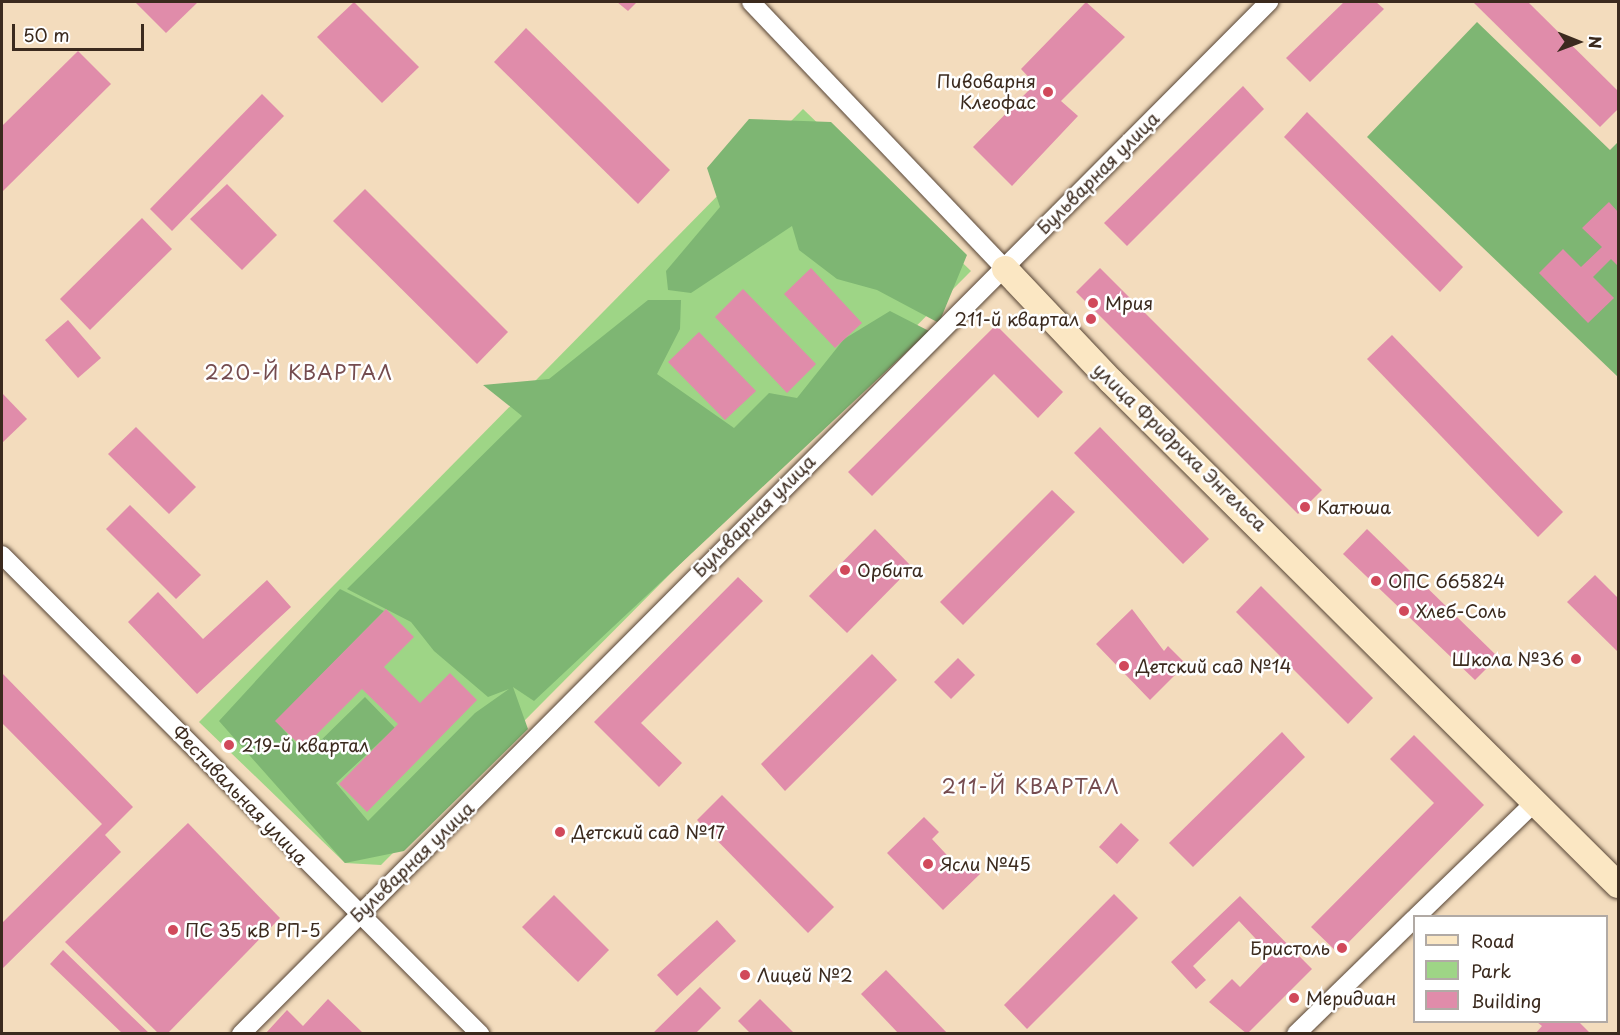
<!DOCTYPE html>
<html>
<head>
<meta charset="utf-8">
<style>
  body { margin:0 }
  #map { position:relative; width:1620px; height:1035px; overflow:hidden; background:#f3dcbd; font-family:"Playpen Sans",sans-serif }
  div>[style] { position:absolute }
  .green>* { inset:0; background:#9ed586 }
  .forest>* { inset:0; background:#7eb673 }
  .building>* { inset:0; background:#e08caa }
  .roads { filter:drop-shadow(0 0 2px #574536) drop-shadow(0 0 2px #574536) }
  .street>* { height:18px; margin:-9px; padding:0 9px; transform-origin:9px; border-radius:9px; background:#fff }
  .secondary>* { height:26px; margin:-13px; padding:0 13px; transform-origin:13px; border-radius:13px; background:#fbe7c3 }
  .dots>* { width:16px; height:16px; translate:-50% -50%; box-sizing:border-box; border:3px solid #fff; border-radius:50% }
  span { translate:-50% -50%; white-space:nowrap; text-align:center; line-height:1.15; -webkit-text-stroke:5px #fff; paint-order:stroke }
  .poi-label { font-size:18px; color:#3b2a1e }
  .right { translate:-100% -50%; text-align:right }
  .left { translate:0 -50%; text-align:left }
  .street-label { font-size:18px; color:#3b2a1e }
  .neighbourhood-label { font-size:20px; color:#754c4f; letter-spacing:1.5px }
  .frame { position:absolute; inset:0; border:3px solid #3b2a1e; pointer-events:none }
  .legend { position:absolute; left:1413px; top:915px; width:195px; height:108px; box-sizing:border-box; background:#fff; border:2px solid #b1aaa5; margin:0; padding:8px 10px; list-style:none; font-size:18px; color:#3b2a1e }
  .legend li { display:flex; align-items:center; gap:12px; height:30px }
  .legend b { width:30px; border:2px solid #b1aaa5 }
  .north { position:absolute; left:1548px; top:12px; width:60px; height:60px; -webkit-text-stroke:4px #fff; paint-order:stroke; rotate:91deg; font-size:16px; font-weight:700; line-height:24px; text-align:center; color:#3b2a1e }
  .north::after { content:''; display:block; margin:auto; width:21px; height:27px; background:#3b2a1e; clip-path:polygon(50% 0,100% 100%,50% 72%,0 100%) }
  .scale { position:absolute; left:12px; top:24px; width:132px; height:27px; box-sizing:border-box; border:3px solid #3b2a1e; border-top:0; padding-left:8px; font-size:18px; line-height:21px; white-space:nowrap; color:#3b2a1e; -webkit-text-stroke:4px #fff; paint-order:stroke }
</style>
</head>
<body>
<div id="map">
  <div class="green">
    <i style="clip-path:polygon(803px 109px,971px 271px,381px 865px,345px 863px,199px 722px)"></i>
  </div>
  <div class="forest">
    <i style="clip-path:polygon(1477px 22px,1610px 150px,1618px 142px,1618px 377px,1367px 137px)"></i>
    <i style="clip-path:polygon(749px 119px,831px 122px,967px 255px,939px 323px,877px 290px,837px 279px,799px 250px,792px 226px,691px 293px,668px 290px,666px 271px,720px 207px,707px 168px)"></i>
    <i style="clip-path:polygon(648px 300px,681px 300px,680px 329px,657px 374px,734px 428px,769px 393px,797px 398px,844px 339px,890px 311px,929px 331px,534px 701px,513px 687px,528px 729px,404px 851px,345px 863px,219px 721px,340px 589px,384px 611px,276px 721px,306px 755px,365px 697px,395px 728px,336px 783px,368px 821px,475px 713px,509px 689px,488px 697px,434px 651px,411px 622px,347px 589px,522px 416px,483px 385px,549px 379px)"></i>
  </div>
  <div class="building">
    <i style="clip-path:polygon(135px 2px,198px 2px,166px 33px)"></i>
    <i style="clip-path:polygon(354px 2px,419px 67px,382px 103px,317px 37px)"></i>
    <i style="clip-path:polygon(617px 2px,637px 2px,628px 11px)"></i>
    <i style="clip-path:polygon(1086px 2px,1125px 37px,1061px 101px,1078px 116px,1012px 186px,973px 147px,1035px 84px,1021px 69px)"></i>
    <i style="clip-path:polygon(1344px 2px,1376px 2px,1384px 9px,1310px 82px,1286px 58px)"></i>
    <i style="clip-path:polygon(1473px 2px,1528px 2px,1618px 91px,1618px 109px,1600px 127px)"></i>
    <i style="clip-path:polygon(526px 28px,670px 170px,638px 204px,494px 62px)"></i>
    <i style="clip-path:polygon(78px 51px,111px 84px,2px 192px,2px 126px)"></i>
    <i style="clip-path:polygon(1243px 86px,1264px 109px,1127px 246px,1104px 223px)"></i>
    <i style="clip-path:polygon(262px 94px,284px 116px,172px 231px,150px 209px)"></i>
    <i style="clip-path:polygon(1307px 112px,1463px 267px,1440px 292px,1284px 137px)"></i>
    <i style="clip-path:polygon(227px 184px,277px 235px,242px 270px,190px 219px)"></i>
    <i style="clip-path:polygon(365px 189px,508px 332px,477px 364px,333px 221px)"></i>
    <i style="clip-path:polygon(1609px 202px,1618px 212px,1618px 266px,1611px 259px,1593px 277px,1614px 298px,1588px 323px,1539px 273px,1563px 249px,1581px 267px,1602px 247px,1582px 228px)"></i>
    <i style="clip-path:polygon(142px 218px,172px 249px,90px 330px,60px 299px)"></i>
    <i style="clip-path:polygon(811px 268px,862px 323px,835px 348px,784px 294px)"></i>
    <i style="clip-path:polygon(1100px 268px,1322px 490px,1298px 514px,1076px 292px)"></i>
    <i style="clip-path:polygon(743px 289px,816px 364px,787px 393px,715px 317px)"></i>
    <i style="clip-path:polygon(68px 320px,101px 358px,78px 378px,45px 340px)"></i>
    <i style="clip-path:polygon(996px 325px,1063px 392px,1038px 418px,994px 374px,872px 496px,848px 472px)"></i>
    <i style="clip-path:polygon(699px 332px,756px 391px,725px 420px,668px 362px)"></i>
    <i style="clip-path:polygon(1392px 335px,1563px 512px,1538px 537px,1367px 359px)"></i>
    <i style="clip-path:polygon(2px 393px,27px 419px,2px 443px)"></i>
    <i style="clip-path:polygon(136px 427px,196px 487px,169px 514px,108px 454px)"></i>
    <i style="clip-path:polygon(1100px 427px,1209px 539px,1183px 564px,1074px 453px)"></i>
    <i style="clip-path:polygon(1052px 490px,1075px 512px,963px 625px,940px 602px)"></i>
    <i style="clip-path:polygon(130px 505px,201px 575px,176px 599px,106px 529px)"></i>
    <i style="clip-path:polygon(875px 529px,912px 567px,847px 633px,809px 596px)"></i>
    <i style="clip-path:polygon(1367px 529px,1498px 657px,1475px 680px,1343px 554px)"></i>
    <i style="clip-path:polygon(1595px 575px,1618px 598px,1618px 652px,1567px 602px)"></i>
    <i style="clip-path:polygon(738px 577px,763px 601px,641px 723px,682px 763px,659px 787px,594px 722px)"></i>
    <i style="clip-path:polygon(267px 580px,291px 607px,197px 694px,128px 622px,158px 592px,203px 639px)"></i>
    <i style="clip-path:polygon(1261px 586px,1373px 698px,1348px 724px,1236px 612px)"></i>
    <i style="clip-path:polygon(386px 609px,414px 637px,384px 667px,420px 703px,450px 673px,477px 700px,367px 812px,339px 784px,398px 724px,362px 689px,303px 748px,275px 721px)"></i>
    <i style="clip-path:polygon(1132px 609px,1164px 651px,1168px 646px,1186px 664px,1150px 700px,1096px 644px)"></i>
    <i style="clip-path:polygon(872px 654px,897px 680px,785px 791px,761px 764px)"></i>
    <i style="clip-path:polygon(958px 658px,975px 675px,951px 699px,934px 682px)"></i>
    <i style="clip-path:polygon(2px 673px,133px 807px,105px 835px,121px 852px,2px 969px,2px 923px,102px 824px,2px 723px)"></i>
    <i style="clip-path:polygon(1282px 732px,1305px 757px,1193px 867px,1169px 843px)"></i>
    <i style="clip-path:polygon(1414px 735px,1484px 805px,1338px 953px,1311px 927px,1434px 803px,1390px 759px)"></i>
    <i style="clip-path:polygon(722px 795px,834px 907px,808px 933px,697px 820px)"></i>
    <i style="clip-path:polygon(924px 817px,939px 832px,932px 839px,958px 867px,966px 859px,980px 874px,943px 910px,887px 853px)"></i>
    <i style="clip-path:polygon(188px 823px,280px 918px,167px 1034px,159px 1034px,65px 942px)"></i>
    <i style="clip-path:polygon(1121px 823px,1139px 840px,1117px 864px,1099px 847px)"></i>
    <i style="clip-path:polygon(1114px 894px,1138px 918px,1027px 1029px,1004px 1005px)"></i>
    <i style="clip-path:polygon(554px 895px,609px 950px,578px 982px,522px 927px)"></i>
    <i style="clip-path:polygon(1240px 896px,1312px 969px,1247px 1034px,1209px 1002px,1232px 979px,1240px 987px,1271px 955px,1239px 921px,1193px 966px,1206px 980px,1196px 989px,1171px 962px)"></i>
    <i style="clip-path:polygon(717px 920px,736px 941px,677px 996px,657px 975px)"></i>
    <i style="clip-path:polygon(63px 950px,126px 1011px,150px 1034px,123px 1034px,50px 964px)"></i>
    <i style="clip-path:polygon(886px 970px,948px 1034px,899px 1034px,861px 994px)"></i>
    <i style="clip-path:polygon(700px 987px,721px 1008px,695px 1034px,652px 1034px)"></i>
    <i style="clip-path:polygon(328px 999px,364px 1034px,265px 1034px,287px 1010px,303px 1026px)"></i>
    <i style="clip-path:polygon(760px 999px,795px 1034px,751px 1034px,738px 1021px)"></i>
    <i style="clip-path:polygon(1537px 1022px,1579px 1022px,1591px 1034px,1535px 1034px,1542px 1026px)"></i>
  </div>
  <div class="roads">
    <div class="street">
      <i style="left:751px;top:2px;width:369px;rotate:46.4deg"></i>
      <i style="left:2px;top:555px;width:677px;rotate:45.06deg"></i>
      <i style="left:1417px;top:916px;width:163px;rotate:-44deg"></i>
      <i style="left:241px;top:1034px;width:1457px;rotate:-45.11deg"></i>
      <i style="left:1296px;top:1034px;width:165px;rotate:-44.3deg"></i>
    </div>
    <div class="secondary">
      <i style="left:1005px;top:269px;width:154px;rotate:46.6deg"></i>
      <i style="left:1111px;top:381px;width:715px;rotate:44.83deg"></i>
    </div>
  </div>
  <div class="dots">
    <i style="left:1048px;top:92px;background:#d1495b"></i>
    <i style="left:1093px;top:303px;background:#d1495b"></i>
    <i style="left:1091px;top:319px;background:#d1495b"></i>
    <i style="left:1305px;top:507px;background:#d1495b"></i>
    <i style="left:845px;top:570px;background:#d1495b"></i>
    <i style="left:1376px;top:581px;background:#d1495b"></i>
    <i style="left:1404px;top:611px;background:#d1495b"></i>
    <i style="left:1576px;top:659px;background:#d1495b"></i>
    <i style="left:1124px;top:666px;background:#d1495b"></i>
    <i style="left:229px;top:745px;background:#d1495b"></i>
    <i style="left:560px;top:832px;background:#d1495b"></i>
    <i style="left:928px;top:864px;background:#d1495b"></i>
    <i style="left:173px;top:930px;background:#d1495b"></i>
    <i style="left:1342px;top:948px;background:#d1495b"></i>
    <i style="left:745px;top:975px;background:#d1495b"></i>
    <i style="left:1294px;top:998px;background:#d1495b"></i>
  </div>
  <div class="poi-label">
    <span class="right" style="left:1036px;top:92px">Пивоварня<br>Клеофас</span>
    <span class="left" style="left:1105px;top:303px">Мрия</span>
    <span class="right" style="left:1079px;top:319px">211-й квартал</span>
    <span class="left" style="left:1317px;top:507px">Катюша</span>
    <span class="left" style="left:857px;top:570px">Орбита</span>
    <span class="left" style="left:1388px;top:581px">ОПС 665824</span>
    <span class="left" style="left:1416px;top:611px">Хлеб-Соль</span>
    <span class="right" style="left:1564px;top:659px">Школа №36</span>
    <span class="left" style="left:1136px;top:666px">Детский сад №14</span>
    <span class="left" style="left:241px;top:745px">219-й квартал</span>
    <span class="left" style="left:572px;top:832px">Детский сад №17</span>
    <span class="left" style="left:940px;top:864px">Ясли №45</span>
    <span class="left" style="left:185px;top:930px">ПС 35 кВ РП-5</span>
    <span class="right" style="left:1330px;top:948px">Бристоль</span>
    <span class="left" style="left:757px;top:975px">Лицей №2</span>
    <span class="left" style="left:1306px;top:998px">Меридиан</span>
  </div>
  <div class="street-label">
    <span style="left:1098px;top:173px;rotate:-45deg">Бульварная улица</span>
    <span style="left:1180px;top:447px;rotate:44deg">улица Фридриха Энгельса</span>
    <span style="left:754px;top:516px;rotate:-45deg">Бульварная улица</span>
    <span style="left:240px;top:795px;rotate:46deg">Фестивальная улица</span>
    <span style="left:412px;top:862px;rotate:-44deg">Бульварная улица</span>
  </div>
  <div class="neighbourhood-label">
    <span style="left:299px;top:372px">220-Й КВАРТАЛ</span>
    <span style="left:1031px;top:786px">211-Й КВАРТАЛ</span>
  </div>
  <div class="frame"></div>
  <ul class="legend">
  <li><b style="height:8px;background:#fbe7c3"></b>Road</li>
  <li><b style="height:16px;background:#9ed586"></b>Park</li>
  <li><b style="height:16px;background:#e08caa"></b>Building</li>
  </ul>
  <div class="north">N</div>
  <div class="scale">50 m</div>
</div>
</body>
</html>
